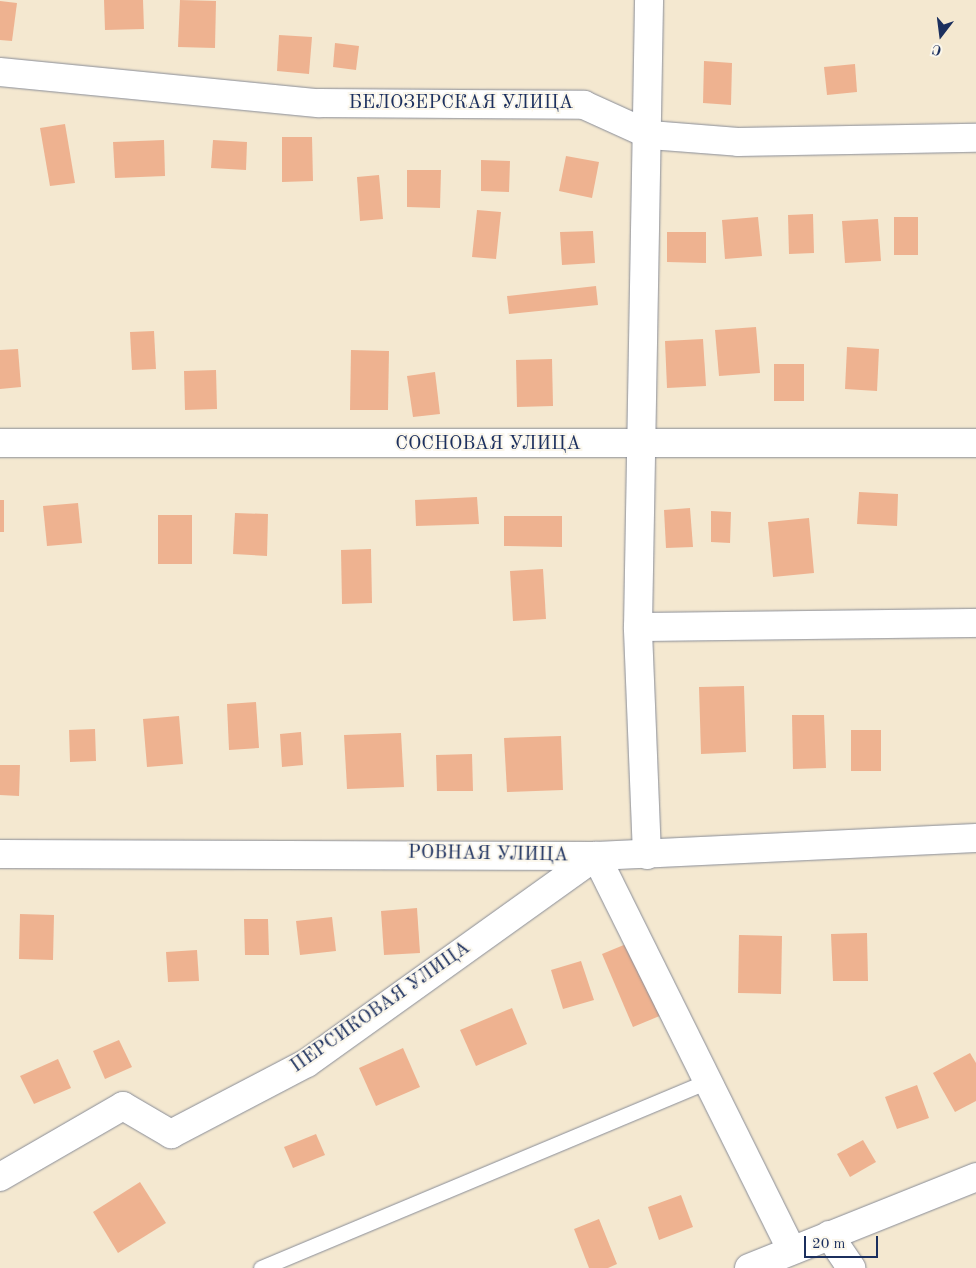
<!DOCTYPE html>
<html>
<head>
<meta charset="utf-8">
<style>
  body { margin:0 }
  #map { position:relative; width:976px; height:1268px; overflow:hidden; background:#f4e8d0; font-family:"Old Standard TT",serif }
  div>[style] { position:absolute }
  .building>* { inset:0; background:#eeb290 }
  .roads { filter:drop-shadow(0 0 1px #888c97) drop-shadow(0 0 1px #888c97) }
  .service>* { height:15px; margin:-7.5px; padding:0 7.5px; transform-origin:7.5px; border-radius:7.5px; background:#fff }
  .minor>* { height:28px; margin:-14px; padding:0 14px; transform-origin:14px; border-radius:14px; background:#fff }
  span { translate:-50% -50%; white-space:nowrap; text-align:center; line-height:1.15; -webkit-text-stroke:4px #fbf7ec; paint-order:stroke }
  .street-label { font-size:19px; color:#1b2f5e }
  .north { position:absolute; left:916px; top:10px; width:50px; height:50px; -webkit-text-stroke:4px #fbf7ec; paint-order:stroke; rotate:195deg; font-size:14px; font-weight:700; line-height:20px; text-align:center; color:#1b2f5e }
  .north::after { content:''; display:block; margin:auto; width:18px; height:22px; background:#1b2f5e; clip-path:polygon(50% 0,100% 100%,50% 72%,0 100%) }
  .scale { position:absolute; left:804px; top:1236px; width:74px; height:22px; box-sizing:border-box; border:2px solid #1b2f5e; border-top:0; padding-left:6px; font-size:15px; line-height:18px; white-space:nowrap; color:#1b2f5e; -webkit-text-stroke:4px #fbf7ec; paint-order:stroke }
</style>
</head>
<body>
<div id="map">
  <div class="building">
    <i style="clip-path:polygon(104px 0,143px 0,144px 29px,105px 30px)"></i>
    <i style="clip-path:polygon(180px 0,216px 1px,215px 48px,178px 47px)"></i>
    <i style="clip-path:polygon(0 1px,17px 3px,12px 41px,0 40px)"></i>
    <i style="clip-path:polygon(279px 35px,312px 37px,309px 74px,277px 71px)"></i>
    <i style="clip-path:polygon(335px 43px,359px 46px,356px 70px,333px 67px)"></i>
    <i style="clip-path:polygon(704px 61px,732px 63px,731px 105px,703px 103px)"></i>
    <i style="clip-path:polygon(855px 64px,857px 92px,827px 95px,824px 67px)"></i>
    <i style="clip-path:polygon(65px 124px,75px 183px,50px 186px,40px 128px)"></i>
    <i style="clip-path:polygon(282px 137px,312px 137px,313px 181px,282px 182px)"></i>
    <i style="clip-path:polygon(164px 140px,165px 176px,115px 178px,113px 142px)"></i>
    <i style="clip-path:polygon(213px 140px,247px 142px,246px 170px,211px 168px)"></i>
    <i style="clip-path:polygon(566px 156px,599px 162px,592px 198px,559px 191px)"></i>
    <i style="clip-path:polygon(481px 160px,510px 161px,509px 192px,481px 191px)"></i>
    <i style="clip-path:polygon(407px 170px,441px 170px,440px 208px,407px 207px)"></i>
    <i style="clip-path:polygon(379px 175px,383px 219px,360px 221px,357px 177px)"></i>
    <i style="clip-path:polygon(477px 210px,501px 212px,496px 259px,472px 257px)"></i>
    <i style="clip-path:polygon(813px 214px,814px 253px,789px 254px,788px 215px)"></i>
    <i style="clip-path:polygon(758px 217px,762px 256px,725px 259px,722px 220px)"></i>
    <i style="clip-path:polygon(894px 217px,918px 217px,918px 255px,894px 255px)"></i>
    <i style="clip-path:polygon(878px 219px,881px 261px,845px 263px,842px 221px)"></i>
    <i style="clip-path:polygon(593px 231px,595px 263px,562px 265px,560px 232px)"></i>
    <i style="clip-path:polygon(667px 232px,706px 232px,706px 263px,667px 262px)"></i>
    <i style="clip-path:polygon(596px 286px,598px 305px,509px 314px,507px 296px)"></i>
    <i style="clip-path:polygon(756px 327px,760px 373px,719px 376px,715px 330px)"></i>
    <i style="clip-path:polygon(154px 331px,156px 369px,132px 370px,130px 332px)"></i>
    <i style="clip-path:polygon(703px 339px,706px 386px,667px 388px,665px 341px)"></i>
    <i style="clip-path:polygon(847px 347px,879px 349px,877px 391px,845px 389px)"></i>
    <i style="clip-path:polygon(18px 349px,21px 387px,0 389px,0 350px)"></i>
    <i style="clip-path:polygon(351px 350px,389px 351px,388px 410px,350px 410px)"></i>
    <i style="clip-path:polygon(552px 359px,553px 406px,517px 407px,516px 360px)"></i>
    <i style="clip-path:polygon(774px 364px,804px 364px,804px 401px,774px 401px)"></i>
    <i style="clip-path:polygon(216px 370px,217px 409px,185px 410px,184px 371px)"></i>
    <i style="clip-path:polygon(435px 372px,440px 414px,413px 417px,407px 376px)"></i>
    <i style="clip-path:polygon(859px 492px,898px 494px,897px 526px,857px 524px)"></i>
    <i style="clip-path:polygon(477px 497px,479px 524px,416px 526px,415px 500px)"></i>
    <i style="clip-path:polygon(0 500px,4px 500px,4px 532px,0 532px)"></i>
    <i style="clip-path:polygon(78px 503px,82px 543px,47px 546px,43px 506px)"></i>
    <i style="clip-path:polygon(690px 508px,693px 547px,666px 548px,664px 510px)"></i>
    <i style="clip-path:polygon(711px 511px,731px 512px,730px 543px,711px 542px)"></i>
    <i style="clip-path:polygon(235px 513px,268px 514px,267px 556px,233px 554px)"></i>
    <i style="clip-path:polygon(158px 515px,192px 515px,192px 564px,158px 564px)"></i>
    <i style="clip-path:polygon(504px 516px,562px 516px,562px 547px,504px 546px)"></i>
    <i style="clip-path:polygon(809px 518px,814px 573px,773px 577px,768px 522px)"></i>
    <i style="clip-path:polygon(371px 549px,372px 603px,342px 604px,341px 550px)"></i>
    <i style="clip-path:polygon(543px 569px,546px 619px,513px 621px,510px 571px)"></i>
    <i style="clip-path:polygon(744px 686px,746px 752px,701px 754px,699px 687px)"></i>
    <i style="clip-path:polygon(256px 702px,259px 748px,229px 750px,227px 704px)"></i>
    <i style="clip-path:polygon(792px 715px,824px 715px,826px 768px,793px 769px)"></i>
    <i style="clip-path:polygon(179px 716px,183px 764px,147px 767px,143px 719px)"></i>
    <i style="clip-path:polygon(95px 729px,96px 761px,70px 762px,69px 730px)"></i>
    <i style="clip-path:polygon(851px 730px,881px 730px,881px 771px,851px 771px)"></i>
    <i style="clip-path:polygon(301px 732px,303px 765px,282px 767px,280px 734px)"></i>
    <i style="clip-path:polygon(401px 733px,404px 787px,347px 789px,344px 735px)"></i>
    <i style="clip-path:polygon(561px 736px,563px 790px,507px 792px,504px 738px)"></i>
    <i style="clip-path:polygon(472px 754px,473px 791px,437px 791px,436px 755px)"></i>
    <i style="clip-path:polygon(0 765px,20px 765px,19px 796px,0 795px)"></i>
    <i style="clip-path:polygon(417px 908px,420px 953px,384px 955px,381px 911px)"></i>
    <i style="clip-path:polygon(20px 914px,54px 915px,53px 960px,19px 959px)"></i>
    <i style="clip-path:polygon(332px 917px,336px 951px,300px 955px,296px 921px)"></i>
    <i style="clip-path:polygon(244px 919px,268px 919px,269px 955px,245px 955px)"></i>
    <i style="clip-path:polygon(867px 933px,868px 981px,833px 981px,831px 934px)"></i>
    <i style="clip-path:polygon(739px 935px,782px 936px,781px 994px,738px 993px)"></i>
    <i style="clip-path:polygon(631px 942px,662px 1015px,633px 1027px,602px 954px)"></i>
    <i style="clip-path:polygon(197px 950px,199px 981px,168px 982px,166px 952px)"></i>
    <i style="clip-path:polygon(581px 961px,594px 1000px,563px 1009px,551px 970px)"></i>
    <i style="clip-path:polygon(512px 1008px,527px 1044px,476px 1066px,460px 1030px)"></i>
    <i style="clip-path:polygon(119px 1040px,132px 1067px,105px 1079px,93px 1051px)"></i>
    <i style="clip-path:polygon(403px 1048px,420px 1087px,376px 1106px,359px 1068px)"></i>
    <i style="clip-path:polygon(970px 1053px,976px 1063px,976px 1101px,955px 1112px,933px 1073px)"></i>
    <i style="clip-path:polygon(58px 1059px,71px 1088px,34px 1104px,20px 1076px)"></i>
    <i style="clip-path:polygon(917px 1085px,929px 1118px,897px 1129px,885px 1097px)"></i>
    <i style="clip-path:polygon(316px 1134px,325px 1155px,293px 1168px,284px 1147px)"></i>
    <i style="clip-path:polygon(863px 1140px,876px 1162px,850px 1177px,837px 1154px)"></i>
    <i style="clip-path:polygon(140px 1182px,166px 1223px,118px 1253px,93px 1212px)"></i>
    <i style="clip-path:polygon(681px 1195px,693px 1227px,659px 1240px,648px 1207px)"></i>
    <i style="clip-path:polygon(599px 1219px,617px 1264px,608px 1268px,589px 1268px,574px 1229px)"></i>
  </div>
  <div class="roads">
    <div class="service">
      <i style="left:261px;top:1268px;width:485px;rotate:-22.7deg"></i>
    </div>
    <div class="minor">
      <i style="left:0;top:72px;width:321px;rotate:5.6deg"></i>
      <i style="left:319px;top:103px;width:265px;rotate:0.4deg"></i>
      <i style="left:584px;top:105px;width:72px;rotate:24.4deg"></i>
      <i style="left:650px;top:135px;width:88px;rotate:4.5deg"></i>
      <i style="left:738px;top:142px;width:238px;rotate:-1deg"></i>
      <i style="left:0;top:443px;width:976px"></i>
      <i style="left:638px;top:627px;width:338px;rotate:-0.7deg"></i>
      <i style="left:0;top:854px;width:596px;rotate:0.19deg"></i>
      <i style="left:596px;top:856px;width:380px;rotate:-2.7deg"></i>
      <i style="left:647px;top:855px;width:228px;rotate:-92.3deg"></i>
      <i style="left:638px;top:627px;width:627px;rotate:-88.99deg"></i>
      <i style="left:0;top:1177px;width:142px;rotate:-30deg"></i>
      <i style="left:123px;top:1106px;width:56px;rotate:30.3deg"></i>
      <i style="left:171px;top:1134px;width:153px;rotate:-27.6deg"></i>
      <i style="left:307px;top:1063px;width:355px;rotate:-35.6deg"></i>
      <i style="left:596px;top:856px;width:440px;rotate:63.6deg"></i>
      <i style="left:829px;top:1235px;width:40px;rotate:56deg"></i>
      <i style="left:749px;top:1268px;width:245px;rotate:-21.8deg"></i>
    </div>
  </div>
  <div class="street-label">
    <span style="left:461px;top:104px">БЕЛОЗЕРСКАЯ УЛИЦА</span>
    <span style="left:488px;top:445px">СОСНОВАЯ УЛИЦА</span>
    <span style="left:488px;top:855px;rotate:1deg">РОВНАЯ УЛИЦА</span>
    <span style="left:381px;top:1008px;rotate:-35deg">ПЕРСИКОВАЯ УЛИЦА</span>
  </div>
  <div class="north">С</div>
  <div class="scale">20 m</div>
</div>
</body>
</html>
